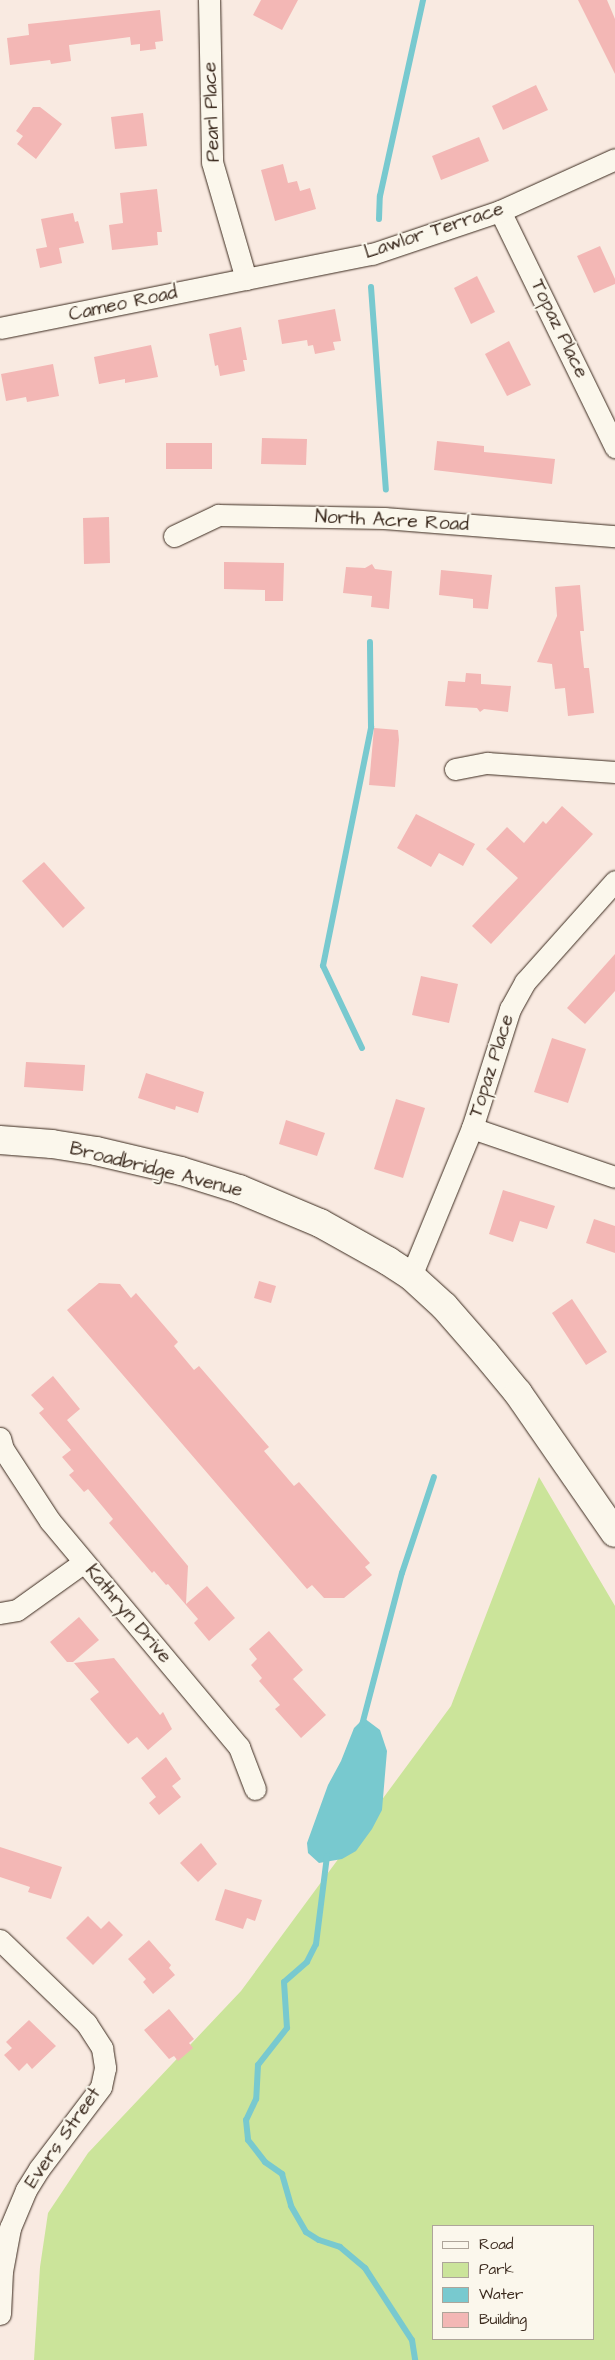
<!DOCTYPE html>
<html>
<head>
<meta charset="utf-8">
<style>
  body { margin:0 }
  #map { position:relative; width:615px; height:2360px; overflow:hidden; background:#f9eae1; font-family:"Architects Daughter",sans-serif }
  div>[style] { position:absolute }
  .green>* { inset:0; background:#cbe49a }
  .water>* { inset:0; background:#78c9cf }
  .stream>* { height:6px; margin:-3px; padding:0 3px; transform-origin:3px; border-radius:3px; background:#78c9cf }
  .building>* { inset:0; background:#f3b7b5 }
  .roads { filter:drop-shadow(0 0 1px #3b2a1e) drop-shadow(0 0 1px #3b2a1e) }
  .minor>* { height:21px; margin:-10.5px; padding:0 10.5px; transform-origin:10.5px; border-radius:10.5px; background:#fbf7ec }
  .secondary>* { height:28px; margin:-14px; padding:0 14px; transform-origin:14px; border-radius:14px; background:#fbf7ec }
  span { translate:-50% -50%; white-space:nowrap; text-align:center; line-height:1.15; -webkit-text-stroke:4px #fbf7ec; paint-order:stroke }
  .street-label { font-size:19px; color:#3b2a1e }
  .legend { position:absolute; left:432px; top:2225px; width:162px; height:115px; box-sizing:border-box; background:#fbf7ec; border:1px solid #aea59a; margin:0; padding:6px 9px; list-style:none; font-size:15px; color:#3b2a1e }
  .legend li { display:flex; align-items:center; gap:10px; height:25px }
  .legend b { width:25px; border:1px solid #aea59a }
</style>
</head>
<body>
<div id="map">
  <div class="green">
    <i style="clip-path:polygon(evenodd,539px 1477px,615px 1606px,615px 2360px,34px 2360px,40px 2267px,48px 2213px,88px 2153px,241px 1991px,451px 1706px,539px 1477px,434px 2226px,594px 2226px,594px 2339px,434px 2339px,434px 2226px)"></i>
  </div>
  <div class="water">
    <i style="clip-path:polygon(364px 1718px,380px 1730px,387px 1751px,382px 1810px,372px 1829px,356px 1851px,342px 1859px,319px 1863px,308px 1853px,307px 1843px,328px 1785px,341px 1761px,354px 1728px)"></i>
  </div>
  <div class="stream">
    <i style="left:379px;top:219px;width:23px;rotate:-88deg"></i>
    <i style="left:380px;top:196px;width:201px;rotate:-77.6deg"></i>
    <i style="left:371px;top:287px;width:203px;rotate:85.8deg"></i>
    <i style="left:362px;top:1048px;width:91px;rotate:-115.4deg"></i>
    <i style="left:323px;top:966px;width:244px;rotate:-78.6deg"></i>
    <i style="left:371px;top:727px;width:85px;rotate:-90.7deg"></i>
    <i style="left:362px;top:1725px;width:157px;rotate:-75.3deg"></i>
    <i style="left:402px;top:1573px;width:101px;rotate:-71.6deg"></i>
    <i style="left:327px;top:1856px;width:89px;rotate:97.1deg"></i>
    <i style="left:316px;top:1944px;width:20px;rotate:117deg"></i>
    <i style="left:307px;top:1962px;width:30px;rotate:139deg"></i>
    <i style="left:284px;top:1982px;width:46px;rotate:86.3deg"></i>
    <i style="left:287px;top:2028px;width:47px;rotate:128.1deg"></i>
    <i style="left:258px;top:2065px;width:34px;rotate:93deg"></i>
    <i style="left:256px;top:2099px;width:23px;rotate:115deg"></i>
    <i style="left:246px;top:2120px;width:20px;rotate:84deg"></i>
    <i style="left:248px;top:2140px;width:28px;rotate:52deg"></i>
    <i style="left:265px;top:2162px;width:21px;rotate:35deg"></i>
    <i style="left:282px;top:2174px;width:33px;rotate:74deg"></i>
    <i style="left:291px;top:2206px;width:30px;rotate:60deg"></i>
    <i style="left:306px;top:2232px;width:15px;rotate:32deg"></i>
    <i style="left:319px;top:2240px;width:22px;rotate:18deg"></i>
    <i style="left:340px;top:2247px;width:33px;rotate:40deg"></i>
    <i style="left:365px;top:2268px;width:86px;rotate:56.9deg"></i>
    <i style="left:412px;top:2340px;width:20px;rotate:81deg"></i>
  </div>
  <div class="building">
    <i style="clip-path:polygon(261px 0,298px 0,282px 30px,253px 15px)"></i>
    <i style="clip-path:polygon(578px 0,607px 0,615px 19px,615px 74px)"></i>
    <i style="clip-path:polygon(160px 10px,163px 41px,155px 42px,156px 49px,140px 51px,140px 44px,131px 45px,130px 37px,69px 45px,71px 61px,51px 64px,50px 60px,10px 65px,7px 38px,29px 35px,28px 24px)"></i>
    <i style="clip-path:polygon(536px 85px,548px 110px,503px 130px,492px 106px)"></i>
    <i style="clip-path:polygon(33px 107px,40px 107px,62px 124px,36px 159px,17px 144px,23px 136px,16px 131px)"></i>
    <i style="clip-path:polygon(143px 113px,147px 146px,115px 149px,111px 117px)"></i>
    <i style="clip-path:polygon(479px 137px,489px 161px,441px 180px,432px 156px)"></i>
    <i style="clip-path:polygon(283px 164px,288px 183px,297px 181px,300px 191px,310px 188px,316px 209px,275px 221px,261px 170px)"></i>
    <i style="clip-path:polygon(157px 189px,162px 232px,157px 232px,158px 245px,112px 250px,109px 225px,123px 223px,120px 193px)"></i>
    <i style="clip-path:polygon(73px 213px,75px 222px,78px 221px,84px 243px,59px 248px,62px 263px,40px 268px,36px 249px,47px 247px,41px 219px)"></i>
    <i style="clip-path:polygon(600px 246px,615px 279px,615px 284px,594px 293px,577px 256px)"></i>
    <i style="clip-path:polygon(477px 276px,495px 312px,471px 324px,454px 288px)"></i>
    <i style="clip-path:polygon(335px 309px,341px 341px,333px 342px,335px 350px,315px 354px,313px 345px,308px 346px,307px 340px,282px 344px,278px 320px)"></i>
    <i style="clip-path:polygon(241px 327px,247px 360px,243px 360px,245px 371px,220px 376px,218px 365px,215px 366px,209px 334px)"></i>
    <i style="clip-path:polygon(509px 341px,531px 385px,507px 396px,485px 354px)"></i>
    <i style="clip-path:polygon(151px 345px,158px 377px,125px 383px,125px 379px,99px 384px,94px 357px)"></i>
    <i style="clip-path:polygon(53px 364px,59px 396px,27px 402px,26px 397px,6px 401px,1px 374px)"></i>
    <i style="clip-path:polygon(262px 438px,307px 439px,306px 465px,261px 464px)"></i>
    <i style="clip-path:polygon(437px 441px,484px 446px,484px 452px,555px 459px,552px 484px,434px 470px)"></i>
    <i style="clip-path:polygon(166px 443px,212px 443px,212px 469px,166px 469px)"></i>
    <i style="clip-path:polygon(109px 517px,110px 563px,84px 564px,83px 518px)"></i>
    <i style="clip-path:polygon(224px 562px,284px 563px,283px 601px,265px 601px,265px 590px,224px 589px)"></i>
    <i style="clip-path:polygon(372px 564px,375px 569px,392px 571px,389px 609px,371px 607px,372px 596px,343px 593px,346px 567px,365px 568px)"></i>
    <i style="clip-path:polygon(441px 570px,492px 575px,488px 609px,473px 608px,473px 599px,439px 595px)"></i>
    <i style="clip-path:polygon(580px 585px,584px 631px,580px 631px,584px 668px,589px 668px,594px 713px,568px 716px,565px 688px,555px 689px,552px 664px,537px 662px,557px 616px,555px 587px)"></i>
    <i style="clip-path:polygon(466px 673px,481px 674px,481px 684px,511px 686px,508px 712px,484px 709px,480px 712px,477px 708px,445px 706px,448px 681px,465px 682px)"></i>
    <i style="clip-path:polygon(374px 728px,398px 730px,399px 740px,395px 787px,369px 785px)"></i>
    <i style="clip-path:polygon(562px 806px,593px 834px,491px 944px,472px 926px,518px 878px,486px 849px,507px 827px,524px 843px,543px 821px,546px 824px)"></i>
    <i style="clip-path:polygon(416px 814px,475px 844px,463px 866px,439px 853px,431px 867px,397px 848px)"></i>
    <i style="clip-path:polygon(44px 862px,85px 908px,63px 928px,22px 881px)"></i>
    <i style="clip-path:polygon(615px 954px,615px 991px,585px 1024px,567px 1008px)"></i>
    <i style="clip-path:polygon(421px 976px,458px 984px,449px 1023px,412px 1015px)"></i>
    <i style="clip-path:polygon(552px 1038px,586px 1049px,568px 1103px,534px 1092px)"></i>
    <i style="clip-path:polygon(26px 1062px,85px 1065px,83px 1091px,24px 1087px)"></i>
    <i style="clip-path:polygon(146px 1073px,204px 1092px,198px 1113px,176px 1106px,175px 1110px,138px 1098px)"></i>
    <i style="clip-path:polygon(396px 1099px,425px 1108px,403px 1178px,374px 1169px)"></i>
    <i style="clip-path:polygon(286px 1120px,325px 1133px,317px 1156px,279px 1144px)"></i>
    <i style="clip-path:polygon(503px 1190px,555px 1206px,547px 1229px,520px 1221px,513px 1242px,489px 1234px)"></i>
    <i style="clip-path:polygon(594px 1219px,615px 1226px,615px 1253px,586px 1243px)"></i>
    <i style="clip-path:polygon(259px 1281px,276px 1286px,271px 1303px,254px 1298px)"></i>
    <i style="clip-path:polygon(99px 1283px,120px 1284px,131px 1298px,136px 1293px,178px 1342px,174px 1346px,194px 1370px,199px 1366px,269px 1447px,264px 1451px,294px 1486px,299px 1482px,370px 1563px,365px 1567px,372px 1575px,344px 1598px,324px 1598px,312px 1585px,307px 1589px,67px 1310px)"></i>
    <i style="clip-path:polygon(572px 1299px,607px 1352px,586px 1365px,552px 1313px)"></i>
    <i style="clip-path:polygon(53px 1376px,80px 1409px,67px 1420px,188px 1566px,186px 1604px,207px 1586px,235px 1618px,209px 1641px,194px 1623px,198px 1619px,168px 1584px,166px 1585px,154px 1571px,152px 1573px,109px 1523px,113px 1519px,88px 1489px,84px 1492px,69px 1475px,74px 1471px,62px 1457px,71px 1450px,39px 1413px,44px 1409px,31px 1395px)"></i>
    <i style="clip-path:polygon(79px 1617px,99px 1640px,73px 1662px,67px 1662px,50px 1642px)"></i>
    <i style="clip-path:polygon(269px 1631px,303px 1670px,293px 1679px,326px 1715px,301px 1738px,275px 1709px,280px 1705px,259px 1681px,262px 1678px,251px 1665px,257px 1659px,249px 1649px)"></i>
    <i style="clip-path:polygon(114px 1658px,160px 1715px,163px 1712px,172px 1729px,148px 1750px,137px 1737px,128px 1744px,114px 1728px,90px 1699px,99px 1692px,74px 1663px)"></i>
    <i style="clip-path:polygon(166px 1757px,181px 1779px,172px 1786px,181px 1797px,159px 1815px,149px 1803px,156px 1797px,141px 1778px)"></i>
    <i style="clip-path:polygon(201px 1843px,217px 1864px,198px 1882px,180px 1863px)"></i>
    <i style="clip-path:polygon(0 1847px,62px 1867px,51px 1899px,28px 1892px,30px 1887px,0 1877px)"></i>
    <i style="clip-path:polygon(225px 1889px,262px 1900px,255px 1921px,247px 1918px,243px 1929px,215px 1920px)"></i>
    <i style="clip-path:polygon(88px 1916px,101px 1929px,109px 1921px,123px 1935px,93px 1965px,66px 1938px)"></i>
    <i style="clip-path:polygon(149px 1940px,171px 1965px,169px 1968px,175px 1975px,153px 1994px,143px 1982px,146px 1979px,128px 1959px)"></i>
    <i style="clip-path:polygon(169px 2009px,194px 2039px,189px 2043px,193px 2048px,178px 2061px,174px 2056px,169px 2059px,144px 2030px)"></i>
    <i style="clip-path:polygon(29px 2020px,56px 2046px,32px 2069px,27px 2063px,19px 2071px,4px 2055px,12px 2048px,6px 2042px)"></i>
  </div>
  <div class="roads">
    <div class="minor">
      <i style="left:209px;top:0;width:162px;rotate:88.9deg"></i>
      <i style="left:212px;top:162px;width:122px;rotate:73.8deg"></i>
      <i style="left:500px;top:211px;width:263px;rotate:64deg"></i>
      <i style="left:0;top:328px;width:379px;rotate:-11.3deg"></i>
      <i style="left:372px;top:254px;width:135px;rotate:-18.6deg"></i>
      <i style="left:500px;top:211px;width:126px;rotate:-24.3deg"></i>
      <i style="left:174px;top:536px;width:49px;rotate:-25.5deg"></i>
      <i style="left:218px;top:515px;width:166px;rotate:1deg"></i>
      <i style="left:384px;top:518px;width:232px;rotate:4.5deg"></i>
      <i style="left:455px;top:769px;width:33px;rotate:-11deg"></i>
      <i style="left:487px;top:763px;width:128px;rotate:4deg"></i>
      <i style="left:472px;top:1128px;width:151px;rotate:18.9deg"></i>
      <i style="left:411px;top:1276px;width:160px;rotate:-67.6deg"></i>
      <i style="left:472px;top:1128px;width:125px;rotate:-72.3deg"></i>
      <i style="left:510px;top:1009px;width:31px;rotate:-61deg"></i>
      <i style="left:525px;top:982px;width:135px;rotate:-48.3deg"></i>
      <i style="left:0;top:1438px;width:11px;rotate:75deg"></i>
      <i style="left:3px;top:1449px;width:86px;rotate:56.9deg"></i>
      <i style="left:50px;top:1521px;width:295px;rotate:50.1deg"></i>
      <i style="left:239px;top:1747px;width:45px;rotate:69.1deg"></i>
      <i style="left:0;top:1613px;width:17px;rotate:-10deg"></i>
      <i style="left:17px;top:1610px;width:82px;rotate:-35.6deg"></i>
      <i style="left:0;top:1940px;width:120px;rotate:44deg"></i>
      <i style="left:86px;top:2023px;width:30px;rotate:57deg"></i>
      <i style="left:102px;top:2048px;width:20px;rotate:81deg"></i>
      <i style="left:105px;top:2068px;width:19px;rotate:102deg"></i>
      <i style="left:101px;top:2087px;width:103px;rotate:127.1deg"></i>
      <i style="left:39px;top:2169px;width:25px;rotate:122deg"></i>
      <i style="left:26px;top:2190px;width:41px;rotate:112.8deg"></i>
      <i style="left:10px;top:2228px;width:44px;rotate:100.5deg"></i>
      <i style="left:2px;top:2271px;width:43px;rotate:92.7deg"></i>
    </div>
    <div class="secondary">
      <i style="left:0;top:1140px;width:52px;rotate:4.4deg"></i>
      <i style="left:52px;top:1144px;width:45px;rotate:9deg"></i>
      <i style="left:96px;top:1151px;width:87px;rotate:13.2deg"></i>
      <i style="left:181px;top:1171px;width:61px;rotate:17.2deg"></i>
      <i style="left:239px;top:1189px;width:88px;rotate:22.8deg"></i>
      <i style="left:320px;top:1223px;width:78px;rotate:29.2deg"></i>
      <i style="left:388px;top:1261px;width:27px;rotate:33deg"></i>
      <i style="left:411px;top:1276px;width:45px;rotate:42.3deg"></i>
      <i style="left:444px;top:1306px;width:62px;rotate:48.9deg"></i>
      <i style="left:485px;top:1353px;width:52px;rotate:50.5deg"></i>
      <i style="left:518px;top:1393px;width:170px;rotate:55.3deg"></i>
    </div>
  </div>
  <div class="street-label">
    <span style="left:212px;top:112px;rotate:-92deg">Pearl Place</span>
    <span style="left:434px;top:231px;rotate:-18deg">Lawlor Terrace</span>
    <span style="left:123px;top:304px;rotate:-12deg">Cameo Road</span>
    <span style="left:559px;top:329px;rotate:64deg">Topaz Place</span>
    <span style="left:392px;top:521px;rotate:3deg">North Acre Road</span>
    <span style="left:492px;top:1066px;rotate:-72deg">Topaz Place</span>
    <span style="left:156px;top:1170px;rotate:14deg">Broadbridge Avenue</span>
    <span style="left:128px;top:1614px;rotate:50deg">Kathryn Drive</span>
    <span style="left:63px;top:2138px;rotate:-55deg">Evers Street</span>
  </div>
  <ul class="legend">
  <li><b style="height:6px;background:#fbf7ec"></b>Road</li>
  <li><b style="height:14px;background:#cbe49a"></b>Park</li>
  <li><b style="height:14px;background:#78c9cf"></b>Water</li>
  <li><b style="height:14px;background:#f3b7b5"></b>Building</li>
  </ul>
</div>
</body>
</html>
